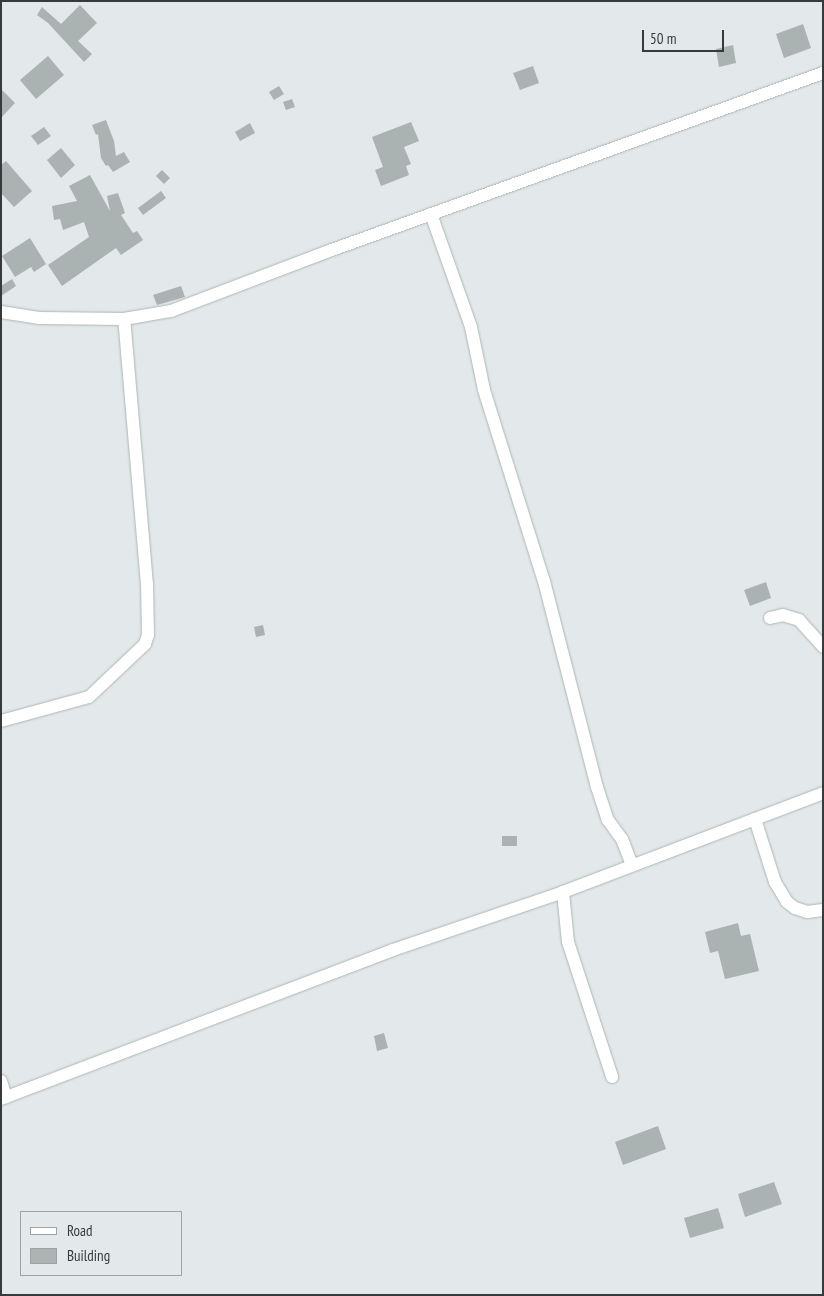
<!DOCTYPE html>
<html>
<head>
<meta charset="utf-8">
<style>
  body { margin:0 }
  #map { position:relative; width:824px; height:1296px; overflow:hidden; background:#e3e9ea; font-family:"PT Sans Narrow",sans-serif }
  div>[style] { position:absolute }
  .building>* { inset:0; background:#abb2b2 }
  .roads { filter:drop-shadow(0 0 1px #aeb5b5) drop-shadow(0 0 1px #aeb5b5) }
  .minor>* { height:12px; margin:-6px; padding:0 6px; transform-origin:6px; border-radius:6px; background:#fff }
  span { translate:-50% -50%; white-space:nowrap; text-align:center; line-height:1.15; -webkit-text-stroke:5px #e3e9ea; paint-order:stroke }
  .frame { position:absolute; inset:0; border:2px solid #373a3a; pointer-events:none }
  .legend { position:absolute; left:20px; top:1211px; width:162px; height:65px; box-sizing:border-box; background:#e3e9ea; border:1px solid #9ea3a4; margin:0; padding:6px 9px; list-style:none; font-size:15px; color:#373a3a }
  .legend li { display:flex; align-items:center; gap:10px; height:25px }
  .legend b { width:25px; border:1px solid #9ea3a4 }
  .scale { position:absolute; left:642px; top:30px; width:82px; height:22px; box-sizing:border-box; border:2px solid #373a3a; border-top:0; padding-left:6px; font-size:15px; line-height:18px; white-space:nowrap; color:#373a3a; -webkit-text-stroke:4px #e3e9ea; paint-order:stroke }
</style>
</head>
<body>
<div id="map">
  <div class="building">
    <i style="clip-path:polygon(80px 5px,97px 23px,78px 41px,92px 54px,84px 62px,48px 23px,37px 15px,42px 7px,61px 24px)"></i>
    <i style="clip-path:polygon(803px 24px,811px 48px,784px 58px,776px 34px)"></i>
    <i style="clip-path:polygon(733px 45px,736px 63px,719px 67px,716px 49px)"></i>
    <i style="clip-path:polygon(48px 56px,64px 75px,36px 99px,20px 80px)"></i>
    <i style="clip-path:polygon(533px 66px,539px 83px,520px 90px,513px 73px)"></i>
    <i style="clip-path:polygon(279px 86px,284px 94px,274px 100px,269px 92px)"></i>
    <i style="clip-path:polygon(1px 89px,15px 103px,1px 118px)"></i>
    <i style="clip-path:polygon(292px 99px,295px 107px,286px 110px,283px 102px)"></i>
    <i style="clip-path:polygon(106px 120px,114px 141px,116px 156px,124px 152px,130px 162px,113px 172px,108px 165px,106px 166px,101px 158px,98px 134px,96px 135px,92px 125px)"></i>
    <i style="clip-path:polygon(411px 122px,419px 141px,404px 147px,411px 164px,406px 166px,409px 175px,381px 186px,375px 170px,383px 167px,372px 137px)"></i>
    <i style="clip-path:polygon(250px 123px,255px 133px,240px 141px,235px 132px)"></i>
    <i style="clip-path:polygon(44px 127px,51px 136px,38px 145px,31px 136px)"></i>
    <i style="clip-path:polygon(61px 148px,75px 165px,61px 178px,47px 160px)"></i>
    <i style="clip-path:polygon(6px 161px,32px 191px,14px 207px,1px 193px,1px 165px)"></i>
    <i style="clip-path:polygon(162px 170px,170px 178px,164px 184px,156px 176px)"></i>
    <i style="clip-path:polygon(90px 175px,110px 211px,107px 196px,118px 193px,125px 213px,121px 215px,133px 233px,137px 231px,143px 240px,121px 255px,116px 248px,62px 286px,48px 265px,89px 237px,84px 222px,63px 230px,60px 219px,54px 220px,52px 206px,77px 201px,69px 186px)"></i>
    <i style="clip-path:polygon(161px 191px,166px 198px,143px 215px,138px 208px)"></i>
    <i style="clip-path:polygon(30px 238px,46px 264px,34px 272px,31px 267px,15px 277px,2px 256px)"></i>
    <i style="clip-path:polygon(12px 279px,16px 286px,1px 296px,1px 286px)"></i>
    <i style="clip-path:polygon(181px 286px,185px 297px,157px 305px,153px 295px)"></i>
    <i style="clip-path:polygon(766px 582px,771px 598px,750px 606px,744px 590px)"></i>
    <i style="clip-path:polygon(263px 625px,265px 635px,256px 637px,254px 627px)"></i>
    <i style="clip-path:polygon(502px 836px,517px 836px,517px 846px,502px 846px)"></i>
    <i style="clip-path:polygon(738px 923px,741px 936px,750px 934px,759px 971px,725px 979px,718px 951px,710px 953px,705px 932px)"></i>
    <i style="clip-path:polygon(384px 1033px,388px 1048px,377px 1051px,374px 1036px)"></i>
    <i style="clip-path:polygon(658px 1126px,666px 1149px,623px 1165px,615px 1142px)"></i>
    <i style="clip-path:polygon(774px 1182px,782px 1204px,745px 1217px,738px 1194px)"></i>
    <i style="clip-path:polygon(718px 1208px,724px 1228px,690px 1238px,684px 1218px)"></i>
  </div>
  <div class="roads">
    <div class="minor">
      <i style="left:431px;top:214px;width:120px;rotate:70.5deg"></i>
      <i style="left:471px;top:327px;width:64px;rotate:78.3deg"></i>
      <i style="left:484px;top:390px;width:200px;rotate:72.6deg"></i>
      <i style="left:544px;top:581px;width:213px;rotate:75.6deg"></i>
      <i style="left:597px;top:787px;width:35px;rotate:72deg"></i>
      <i style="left:608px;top:820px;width:24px;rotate:54deg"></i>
      <i style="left:622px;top:839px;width:28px;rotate:69deg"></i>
      <i style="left:1px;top:312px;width:38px;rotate:9deg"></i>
      <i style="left:39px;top:318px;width:85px;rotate:0.7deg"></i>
      <i style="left:124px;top:319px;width:48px;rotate:-9.7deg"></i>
      <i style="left:171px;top:311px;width:169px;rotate:-20.8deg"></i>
      <i style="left:329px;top:251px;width:525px;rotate:-19.82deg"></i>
      <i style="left:770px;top:618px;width:13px;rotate:-13deg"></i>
      <i style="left:783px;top:615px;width:17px;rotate:17deg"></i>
      <i style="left:799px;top:620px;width:36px;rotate:48deg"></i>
      <i style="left:1px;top:721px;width:91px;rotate:-15.3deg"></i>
      <i style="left:89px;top:697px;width:77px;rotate:-43.4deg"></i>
      <i style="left:145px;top:644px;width:9px;rotate:-72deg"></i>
      <i style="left:148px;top:635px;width:50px;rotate:-91.1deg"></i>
      <i style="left:147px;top:585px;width:267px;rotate:-94.9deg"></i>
      <i style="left:755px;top:819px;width:66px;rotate:72.4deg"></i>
      <i style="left:775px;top:882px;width:23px;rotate:59deg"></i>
      <i style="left:787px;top:902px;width:10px;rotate:37deg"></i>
      <i style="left:795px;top:908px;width:13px;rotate:18deg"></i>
      <i style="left:807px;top:912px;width:16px;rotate:-7deg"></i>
      <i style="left:563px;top:892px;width:50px;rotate:84.3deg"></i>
      <i style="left:568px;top:942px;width:142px;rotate:71.9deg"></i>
      <i style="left:1px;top:1081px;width:17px;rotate:73deg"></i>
      <i style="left:1px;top:1099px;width:419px;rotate:-20.8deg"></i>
      <i style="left:393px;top:950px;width:180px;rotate:-18.8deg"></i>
      <i style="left:563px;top:892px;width:278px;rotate:-20.8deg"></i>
    </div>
  </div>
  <div class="frame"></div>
  <ul class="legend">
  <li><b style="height:6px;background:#fff"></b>Road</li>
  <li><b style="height:14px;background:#abb2b2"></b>Building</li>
  </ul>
  <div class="scale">50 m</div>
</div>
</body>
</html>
